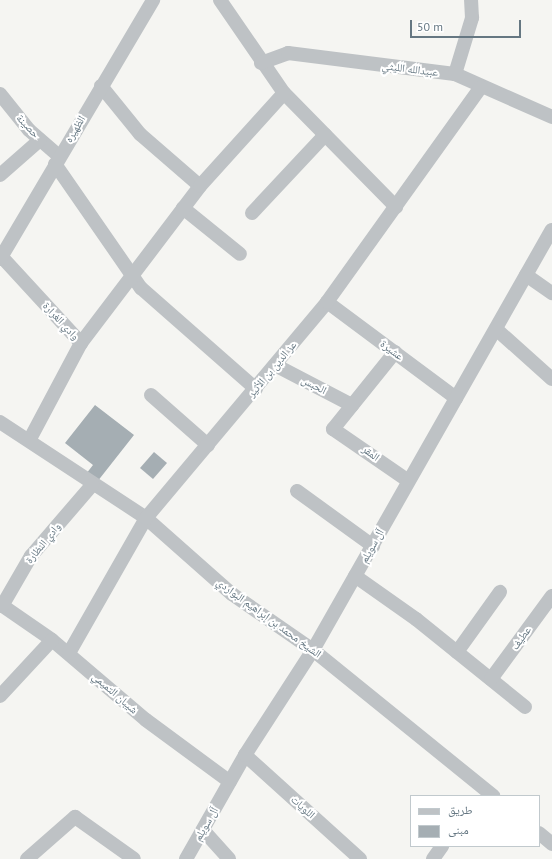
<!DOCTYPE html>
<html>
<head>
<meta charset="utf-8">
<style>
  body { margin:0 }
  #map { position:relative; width:552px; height:859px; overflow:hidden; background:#f5f5f2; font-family:"PT Sans","Noto Naskh Arabic",sans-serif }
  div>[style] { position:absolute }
  .building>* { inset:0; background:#a5aeb3 }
  .street>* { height:14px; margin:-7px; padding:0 7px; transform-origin:7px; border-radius:7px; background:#bec2c5 }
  span { translate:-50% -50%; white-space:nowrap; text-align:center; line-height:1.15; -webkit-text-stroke:4px #fff; paint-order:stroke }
  .street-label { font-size:11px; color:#657782 }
  .legend { position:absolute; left:410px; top:795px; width:130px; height:52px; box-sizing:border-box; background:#fff; border:1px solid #c1c9cd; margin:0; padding:5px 7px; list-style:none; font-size:12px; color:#657782 }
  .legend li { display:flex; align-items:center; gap:8px; height:20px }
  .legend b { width:20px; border:1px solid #c1c9cd }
  .scale { position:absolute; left:410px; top:20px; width:111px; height:18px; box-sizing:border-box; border:2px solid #657782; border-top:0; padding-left:5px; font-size:12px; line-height:14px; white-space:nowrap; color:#657782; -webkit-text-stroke:3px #fff; paint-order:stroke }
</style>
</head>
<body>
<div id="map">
  <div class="building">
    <i style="clip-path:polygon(95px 405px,134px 435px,97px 482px,86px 474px,93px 465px,65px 443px)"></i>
    <i style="clip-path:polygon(154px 452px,167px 463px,153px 479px,140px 468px)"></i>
  </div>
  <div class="street">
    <i style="left:220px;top:0;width:113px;rotate:55.5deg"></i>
    <i style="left:284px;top:93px;width:160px;rotate:45.5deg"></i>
    <i style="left:261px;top:63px;width:29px;rotate:-20deg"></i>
    <i style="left:288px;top:53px;width:168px;rotate:7.2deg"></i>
    <i style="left:455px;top:74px;width:106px;rotate:23.9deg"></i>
    <i style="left:455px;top:74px;width:59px;rotate:-73.1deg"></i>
    <i style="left:472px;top:18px;width:18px;rotate:-93deg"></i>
    <i style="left:101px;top:86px;width:62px;rotate:50.9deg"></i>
    <i style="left:140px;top:134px;width:79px;rotate:40.9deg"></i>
    <i style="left:0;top:94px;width:46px;rotate:51.1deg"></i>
    <i style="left:29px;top:130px;width:40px;rotate:41deg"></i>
    <i style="left:55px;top:164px;width:151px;rotate:55.3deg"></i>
    <i style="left:141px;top:288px;width:153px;rotate:41.3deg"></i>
    <i style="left:0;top:175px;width:53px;rotate:-41.2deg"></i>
    <i style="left:183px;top:208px;width:73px;rotate:38.9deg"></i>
    <i style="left:252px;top:213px;width:107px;rotate:-46.9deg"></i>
    <i style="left:0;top:255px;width:120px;rotate:47.4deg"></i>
    <i style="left:81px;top:343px;width:109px;rotate:118deg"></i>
    <i style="left:0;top:259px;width:301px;rotate:-59.4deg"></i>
    <i style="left:526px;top:275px;width:32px;rotate:35deg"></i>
    <i style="left:327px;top:302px;width:161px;rotate:36.7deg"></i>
    <i style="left:496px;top:329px;width:75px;rotate:41.8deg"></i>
    <i style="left:81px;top:343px;width:197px;rotate:-52.8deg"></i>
    <i style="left:200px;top:186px;width:125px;rotate:-47.9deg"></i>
    <i style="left:395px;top:352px;width:99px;rotate:128.8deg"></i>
    <i style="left:333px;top:429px;width:90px;rotate:34.6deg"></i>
    <i style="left:275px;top:365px;width:87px;rotate:27.5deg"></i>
    <i style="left:151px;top:395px;width:76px;rotate:41.3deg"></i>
    <i style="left:0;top:422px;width:175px;rotate:33.3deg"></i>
    <i style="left:146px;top:518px;width:115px;rotate:41.5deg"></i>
    <i style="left:232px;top:594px;width:98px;rotate:34.7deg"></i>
    <i style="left:313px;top:650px;width:232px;rotate:39deg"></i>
    <i style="left:297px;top:491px;width:94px;rotate:35.9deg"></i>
    <i style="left:355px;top:576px;width:75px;rotate:35.2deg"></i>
    <i style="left:416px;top:619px;width:140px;rotate:38.9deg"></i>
    <i style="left:0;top:604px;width:63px;rotate:34.7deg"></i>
    <i style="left:52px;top:640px;width:123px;rotate:40.4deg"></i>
    <i style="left:146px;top:720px;width:104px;rotate:36.4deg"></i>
    <i style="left:2px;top:606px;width:58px;rotate:-59.9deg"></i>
    <i style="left:31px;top:556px;width:94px;rotate:-49.3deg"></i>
    <i style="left:457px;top:652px;width:74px;rotate:-54.4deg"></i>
    <i style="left:69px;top:653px;width:155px;rotate:-60.3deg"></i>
    <i style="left:146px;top:518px;width:282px;rotate:-50deg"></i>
    <i style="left:327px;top:302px;width:264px;rotate:-54.4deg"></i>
    <i style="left:491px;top:679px;width:103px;rotate:-53.7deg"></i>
    <i style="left:0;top:696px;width:76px;rotate:-47.1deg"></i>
    <i style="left:245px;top:755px;width:155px;rotate:42.1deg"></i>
    <i style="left:203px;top:830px;width:39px;rotate:48deg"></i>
    <i style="left:539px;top:833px;width:17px;rotate:40deg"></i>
    <i style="left:27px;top:859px;width:64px;rotate:-41.2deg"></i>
    <i style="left:75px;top:817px;width:72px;rotate:35.4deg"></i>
    <i style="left:186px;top:859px;width:120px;rotate:-60.4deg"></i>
    <i style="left:245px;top:755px;width:125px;rotate:-57.1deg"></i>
    <i style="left:313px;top:650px;width:483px;rotate:-60.4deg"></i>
    <i style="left:433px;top:859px;width:16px;rotate:-55deg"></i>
  </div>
  <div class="street-label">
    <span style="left:410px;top:69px;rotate:7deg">عبيدالله الليثي</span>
    <span style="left:28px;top:126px;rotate:47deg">حصينة</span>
    <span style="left:75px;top:129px;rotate:-59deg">الظهيره</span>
    <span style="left:61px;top:321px;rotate:47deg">وادي الغرارة</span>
    <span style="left:392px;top:350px;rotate:37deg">عشيرة</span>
    <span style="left:272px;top:369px;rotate:-50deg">عز الدين بن الأثير</span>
    <span style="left:314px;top:385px;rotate:27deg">الحبس</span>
    <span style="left:371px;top:453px;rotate:37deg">المقر</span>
    <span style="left:43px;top:543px;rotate:-51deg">وادي النظارة</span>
    <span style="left:372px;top:546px;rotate:-61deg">آل سويلم</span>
    <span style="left:269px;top:618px;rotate:36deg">الشيخ محمد بن إبراهيم البواردي</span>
    <span style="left:521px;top:638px;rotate:-54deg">عطيف</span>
    <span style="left:115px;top:693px;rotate:41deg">شيبان التميمي</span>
    <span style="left:303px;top:807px;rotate:42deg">اللويات</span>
    <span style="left:206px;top:824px;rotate:-60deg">آل سويلم</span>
  </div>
  <ul class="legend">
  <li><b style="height:5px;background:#bec2c5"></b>طريق</li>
  <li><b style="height:11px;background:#a5aeb3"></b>مبنى</li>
  </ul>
  <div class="scale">50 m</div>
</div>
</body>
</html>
